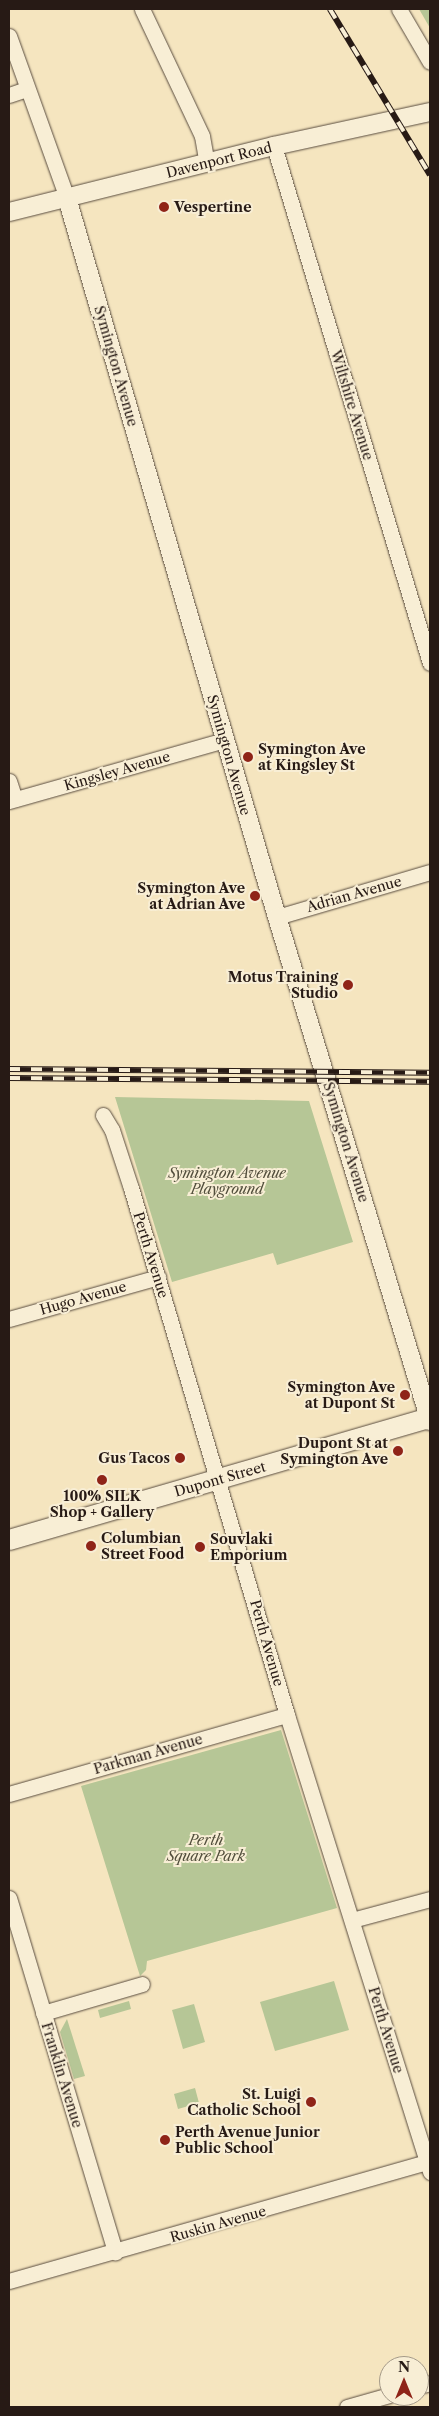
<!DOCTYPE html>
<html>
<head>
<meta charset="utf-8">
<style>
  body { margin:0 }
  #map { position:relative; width:439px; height:2416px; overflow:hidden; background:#f5e5bf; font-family:"Libre Caslon Text",serif }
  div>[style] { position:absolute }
  .green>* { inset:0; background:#b6c696 }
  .roads { filter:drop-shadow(0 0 1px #5a4d40) drop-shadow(0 0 1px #5a4d40) }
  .minor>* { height:15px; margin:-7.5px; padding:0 7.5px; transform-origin:7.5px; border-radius:7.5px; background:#f8eed5 }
  .tertiary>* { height:18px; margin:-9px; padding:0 9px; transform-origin:9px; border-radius:9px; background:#f8eed5 }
  .secondary>* { height:20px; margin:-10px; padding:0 10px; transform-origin:10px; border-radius:10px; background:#f8eed5 }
  .rail>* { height:5.5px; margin-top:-2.75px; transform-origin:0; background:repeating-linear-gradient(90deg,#f8eed5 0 11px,#271a15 0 22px); box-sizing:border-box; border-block:1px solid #271a15 }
  .dots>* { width:14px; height:14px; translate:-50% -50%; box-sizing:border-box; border:2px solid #f8eed5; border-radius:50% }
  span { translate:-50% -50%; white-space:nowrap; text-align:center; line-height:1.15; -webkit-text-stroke:4px #f8eed5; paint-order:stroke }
  .street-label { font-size:14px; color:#271a15 }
  .poi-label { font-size:14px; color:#271a15; font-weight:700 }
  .left { translate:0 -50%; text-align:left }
  .right { translate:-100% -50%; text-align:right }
  .park-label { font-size:14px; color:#524e3c; font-style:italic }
  .frame { position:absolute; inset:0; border:10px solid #271a15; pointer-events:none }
  .north { position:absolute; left:379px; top:2356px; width:50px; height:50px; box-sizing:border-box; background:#f8eed5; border:1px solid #a49988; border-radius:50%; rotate:0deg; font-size:14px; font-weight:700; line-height:20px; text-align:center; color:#271a15 }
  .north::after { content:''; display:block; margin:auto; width:18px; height:22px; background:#8f2418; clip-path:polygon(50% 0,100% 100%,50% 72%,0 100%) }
</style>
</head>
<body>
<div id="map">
  <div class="green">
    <i style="clip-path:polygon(419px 9px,430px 9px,430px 28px)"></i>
    <i style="clip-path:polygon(115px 1097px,309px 1101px,353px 1242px,277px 1265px,273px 1253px,172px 1282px)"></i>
    <i style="clip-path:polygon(281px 1730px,337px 1908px,147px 1961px,146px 1970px,140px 1976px,81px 1786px)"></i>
    <i style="clip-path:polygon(334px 1981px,349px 2030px,275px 2051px,260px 2002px)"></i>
    <i style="clip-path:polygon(129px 2001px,131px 2009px,100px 2018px,98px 2010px)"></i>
    <i style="clip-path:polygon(194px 2004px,205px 2042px,183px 2049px,172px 2010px)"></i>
    <i style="clip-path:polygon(67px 2019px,85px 2076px,74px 2079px,60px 2032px)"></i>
    <i style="clip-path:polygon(195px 2088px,199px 2103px,178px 2109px,174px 2094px)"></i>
  </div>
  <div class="roads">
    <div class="minor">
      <i style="left:142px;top:9px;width:140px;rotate:64.7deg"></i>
      <i style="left:202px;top:136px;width:27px;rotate:80deg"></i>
      <i style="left:399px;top:9px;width:61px;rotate:59.7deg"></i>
      <i style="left:9px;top:36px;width:172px;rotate:70.3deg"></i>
      <i style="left:9px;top:95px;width:18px;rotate:-19deg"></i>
      <i style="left:274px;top:146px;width:540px;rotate:73.21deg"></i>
      <i style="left:9px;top:781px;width:19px;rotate:72deg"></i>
      <i style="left:9px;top:801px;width:224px;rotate:-15.8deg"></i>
      <i style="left:277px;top:917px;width:159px;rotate:-16.4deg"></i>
      <i style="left:103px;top:1115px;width:17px;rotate:59deg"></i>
      <i style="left:112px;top:1130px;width:61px;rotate:71.9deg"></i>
      <i style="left:131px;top:1188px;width:550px;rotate:73.51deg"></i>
      <i style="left:287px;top:1715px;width:479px;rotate:72.6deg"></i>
      <i style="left:9px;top:1319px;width:155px;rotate:-15.7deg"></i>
      <i style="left:9px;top:1794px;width:289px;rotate:-15.9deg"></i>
      <i style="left:9px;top:1898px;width:370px;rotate:73.3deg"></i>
      <i style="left:352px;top:1920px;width:81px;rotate:-15.1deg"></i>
      <i style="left:43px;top:2013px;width:103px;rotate:-16.3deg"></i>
      <i style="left:9px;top:2281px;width:435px;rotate:-15.9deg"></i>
      <i style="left:419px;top:2386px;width:11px;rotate:-15deg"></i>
      <i style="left:347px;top:2407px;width:44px;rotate:-15.9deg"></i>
    </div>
    <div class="tertiary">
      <i style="left:67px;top:198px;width:749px;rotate:73.72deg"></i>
      <i style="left:277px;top:917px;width:527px;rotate:73.11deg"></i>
      <i style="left:9px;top:212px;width:273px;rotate:-14deg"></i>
      <i style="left:274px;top:146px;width:160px;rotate:-12.3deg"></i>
    </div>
    <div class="secondary">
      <i style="left:9px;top:1540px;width:438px;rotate:-16.2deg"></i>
    </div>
  </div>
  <div class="rail">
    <i style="left:330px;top:9px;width:194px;rotate:58.9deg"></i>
    <i style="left:9px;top:1069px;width:421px;rotate:0.5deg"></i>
    <i style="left:9px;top:1078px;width:421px;rotate:0.5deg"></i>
  </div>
  <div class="dots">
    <i style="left:164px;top:207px;background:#8f2418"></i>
    <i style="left:248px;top:757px;background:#8f2418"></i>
    <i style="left:255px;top:896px;background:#8f2418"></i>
    <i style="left:348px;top:985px;background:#8f2418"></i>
    <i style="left:405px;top:1395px;background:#8f2418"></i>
    <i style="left:398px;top:1451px;background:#8f2418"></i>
    <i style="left:180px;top:1458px;background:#8f2418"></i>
    <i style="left:102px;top:1480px;background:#8f2418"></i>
    <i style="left:91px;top:1546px;background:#8f2418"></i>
    <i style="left:200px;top:1547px;background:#8f2418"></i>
    <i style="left:311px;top:2102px;background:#8f2418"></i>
    <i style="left:165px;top:2140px;background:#8f2418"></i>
  </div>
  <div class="street-label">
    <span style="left:219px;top:160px;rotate:-14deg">Davenport Road</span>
    <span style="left:116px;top:366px;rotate:74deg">Symington Avenue</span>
    <span style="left:352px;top:405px;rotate:73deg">Wiltshire Avenue</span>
    <span style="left:229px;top:755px;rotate:74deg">Symington Avenue</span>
    <span style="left:117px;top:771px;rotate:-16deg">Kingsley Avenue</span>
    <span style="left:354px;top:894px;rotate:-16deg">Adrian Avenue</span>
    <span style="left:346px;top:1142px;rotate:73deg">Symington Avenue</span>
    <span style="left:151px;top:1255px;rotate:73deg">Perth Avenue</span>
    <span style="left:83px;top:1298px;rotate:-16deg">Hugo Avenue</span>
    <span style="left:220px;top:1479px;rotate:-16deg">Dupont Street</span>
    <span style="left:267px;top:1643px;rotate:74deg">Perth Avenue</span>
    <span style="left:148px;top:1754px;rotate:-16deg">Parkman Avenue</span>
    <span style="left:386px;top:2030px;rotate:73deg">Perth Avenue</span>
    <span style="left:62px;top:2075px;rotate:73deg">Franklin Avenue</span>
    <span style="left:218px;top:2224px;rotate:-16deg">Ruskin Avenue</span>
  </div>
  <div class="poi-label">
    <span class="left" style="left:174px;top:207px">Vespertine</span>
    <span class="left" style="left:258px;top:757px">Symington Ave<br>at Kingsley St</span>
    <span class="right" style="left:245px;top:896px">Symington Ave<br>at Adrian Ave</span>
    <span class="right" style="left:338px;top:985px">Motus Training<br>Studio</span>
    <span class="right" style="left:395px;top:1395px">Symington Ave<br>at Dupont St</span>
    <span class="right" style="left:388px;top:1451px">Dupont St at<br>Symington Ave</span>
    <span class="right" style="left:170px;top:1458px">Gus Tacos</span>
    <span style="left:102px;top:1504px">100% SILK<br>Shop + Gallery</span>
    <span class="left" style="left:101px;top:1546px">Columbian<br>Street Food</span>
    <span class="left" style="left:210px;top:1547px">Souvlaki<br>Emporium</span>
    <span class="right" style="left:301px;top:2102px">St. Luigi<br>Catholic School</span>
    <span class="left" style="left:175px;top:2140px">Perth Avenue Junior<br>Public School</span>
  </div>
  <div class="park-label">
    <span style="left:227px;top:1181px">Symington Avenue<br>Playground</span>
    <span style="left:206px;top:1848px">Perth<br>Square Park</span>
  </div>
  <div class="frame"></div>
  <div class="north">N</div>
</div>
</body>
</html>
